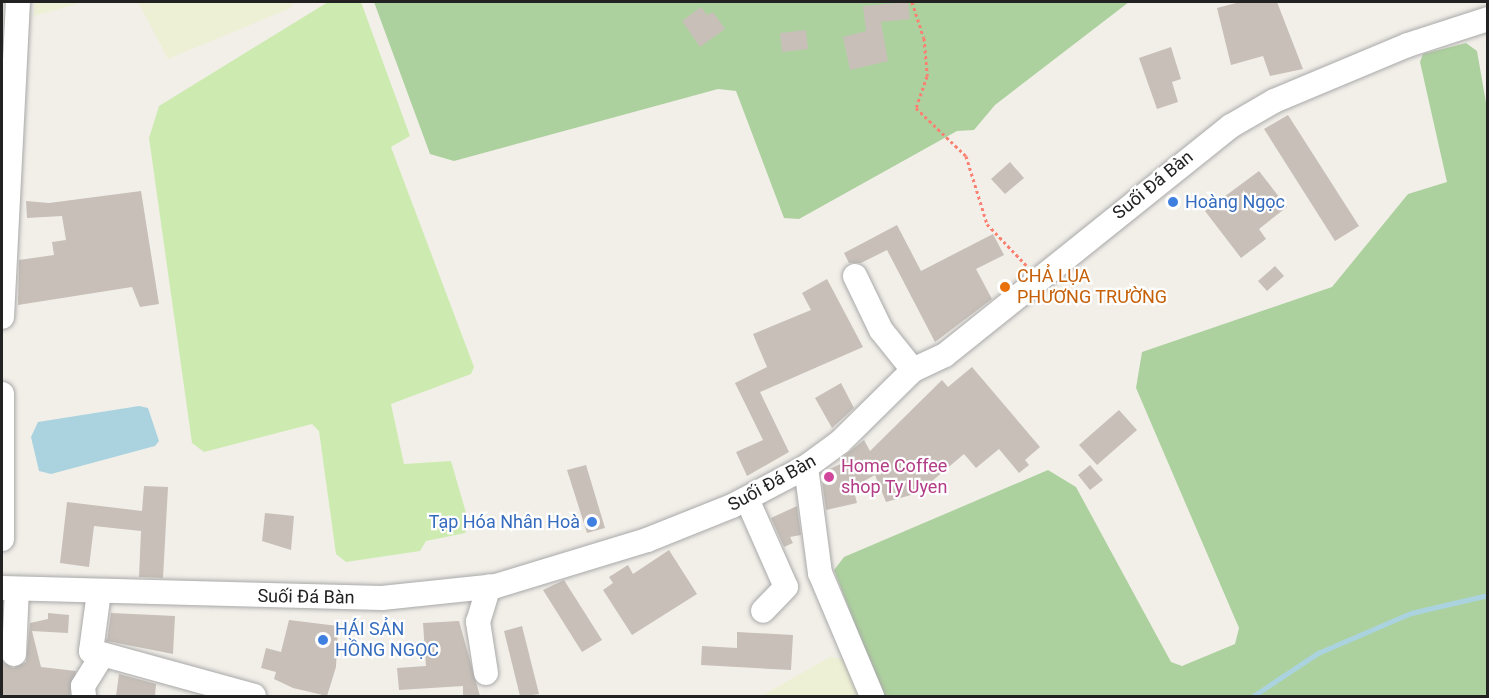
<!DOCTYPE html>
<html>
<head>
<meta charset="utf-8">
<style>
  body { margin:0 }
  #map { position:relative; width:1489px; height:698px; overflow:hidden; background:#f2efe9; font-family:Roboto,sans-serif }
  div>[style] { position:absolute }
  .farmland>* { inset:0; background:#eef0d5 }
  .grass>* { inset:0; background:#cdebb0 }
  .forest>* { inset:0; background:#add19e }
  .water>* { inset:0; background:#aad3df }
  .stream>* { height:5px; margin:-2.5px; padding:0 2.5px; transform-origin:2.5px; border-radius:2.5px; background:#aad3df }
  .building>* { inset:0; background:#c7bfb8 }
  .path>* { height:3px; margin-top:-1.5px; transform-origin:0; background:repeating-linear-gradient(90deg,#fa8072 0 3px,transparent 0 6px) }
  .roads { filter:drop-shadow(0 0 2px #a9a9a9) drop-shadow(0 0 2px #a9a9a9) }
  .minor>* { height:24px; margin:-12px; padding:0 12px; transform-origin:12px; border-radius:12px; background:#fff }
  .dots>* { width:16px; height:16px; translate:-50% -50%; box-sizing:border-box; border:3px solid #fff; border-radius:50% }
  span { translate:-50% -50%; white-space:nowrap; text-align:center; line-height:1.15; -webkit-text-stroke:4.5px #fff; paint-order:stroke }
  .street-label { font-size:18px; color:#222 }
  .shop-label { font-size:18px; color:#366cbe }
  .left { translate:0 -50%; text-align:left }
  .right { translate:-100% -50%; text-align:right }
  .food-label { font-size:18px; color:#c56008 }
  .hotel-label { font-size:18px; color:#b23c85 }
  .frame { position:absolute; inset:0; border:3px solid #222; pointer-events:none }
</style>
</head>
<body>
<div id="map">
  <div class="farmland">
    <i style="clip-path:polygon(34px 2px,84px 2px,34px 16px)"></i>
    <i style="clip-path:polygon(138px 2px,293px 2px,291px 8px,168px 59px)"></i>
    <i style="clip-path:polygon(830px 657px,844px 659px,861px 696px,761px 696px)"></i>
  </div>
  <div class="grass">
    <i style="clip-path:polygon(328px 2px,361px 2px,410px 136px,391px 147px,474px 367px,471px 374px,391px 404px,404px 464px,451px 461px,469px 523px,465px 533px,426px 541px,420px 551px,346px 562px,336px 554px,319px 431px,312px 424px,204px 452px,192px 443px,149px 138px,159px 106px)"></i>
  </div>
  <div class="forest">
    <i style="clip-path:polygon(374px 2px,1129px 2px,995px 105px,974px 130px,957px 131px,799px 219px,784px 218px,736px 91px,718px 89px,454px 161px,430px 154px)"></i>
    <i style="clip-path:polygon(1466px 43px,1477px 51px,1488px 114px,1487px 696px,883px 696px,834px 570px,844px 557px,1048px 470px,1076px 487px,1171px 662px,1182px 666px,1235px 644px,1239px 628px,1136px 388px,1142px 352px,1332px 287px,1408px 194px,1447px 182px,1420px 62px,1423px 54px)"></i>
  </div>
  <div class="water">
    <i style="clip-path:polygon(139px 406px,148px 408px,159px 441px,155px 446px,51px 474px,39px 471px,31px 437px,38px 422px)"></i>
  </div>
  <div class="stream">
    <i style="left:1253px;top:696px;width:78px;rotate:-33.5deg"></i>
    <i style="left:1318px;top:653px;width:101px;rotate:-23.3deg"></i>
    <i style="left:1411px;top:613px;width:79px;rotate:-13.2deg"></i>
  </div>
  <div class="building">
    <i style="clip-path:polygon(908px 2px,910px 19px,881px 22px,888px 61px,850px 70px,843px 37px,866px 31px,863px 6px)"></i>
    <i style="clip-path:polygon(1240px 2px,1277px 2px,1303px 69px,1270px 76px,1263px 56px,1231px 65px,1217px 8px)"></i>
    <i style="clip-path:polygon(701px 7px,707px 15px,713px 12px,725px 29px,700px 47px,682px 21px)"></i>
    <i style="clip-path:polygon(806px 30px,808px 49px,782px 52px,780px 33px)"></i>
    <i style="clip-path:polygon(1171px 47px,1181px 79px,1172px 82px,1178px 102px,1157px 109px,1139px 58px)"></i>
    <i style="clip-path:polygon(1288px 115px,1359px 226px,1335px 241px,1264px 129px)"></i>
    <i style="clip-path:polygon(1010px 162px,1024px 178px,1005px 194px,991px 179px)"></i>
    <i style="clip-path:polygon(1259px 171px,1287px 207px,1259px 229px,1266px 239px,1241px 258px,1205px 211px)"></i>
    <i style="clip-path:polygon(141px 191px,159px 304px,140px 307px,132px 287px,18px 305px,19px 260px,54px 255px,52px 242px,66px 240px,62px 216px,27px 218px,26px 201px,49px 203px)"></i>
    <i style="clip-path:polygon(897px 225px,921px 271px,993px 234px,1004px 255px,976px 269px,992px 299px,935px 342px,887px 250px,861px 263px,849px 263px,844px 253px)"></i>
    <i style="clip-path:polygon(1275px 266px,1284px 276px,1267px 291px,1258px 281px)"></i>
    <i style="clip-path:polygon(827px 279px,863px 347px,760px 392px,789px 452px,747px 476px,736px 452px,763px 440px,735px 383px,767px 367px,753px 334px,811px 310px,802px 293px)"></i>
    <i style="clip-path:polygon(972px 367px,1040px 447px,1025px 460px,1029px 465px,1019px 473px,999px 449px,976px 468px,964px 454px,918px 493px,886px 502px,875px 475px,853px 487px,857px 503px,826px 510px,821px 473px,847px 461px,844px 456px,864px 440px,870px 451px,942px 380px,948px 387px)"></i>
    <i style="clip-path:polygon(841px 383px,854px 408px,832px 428px,815px 398px)"></i>
    <i style="clip-path:polygon(1119px 410px,1137px 430px,1097px 465px,1079px 445px)"></i>
    <i style="clip-path:polygon(586px 465px,605px 528px,587px 533px,567px 470px)"></i>
    <i style="clip-path:polygon(1090px 465px,1103px 480px,1090px 490px,1078px 475px)"></i>
    <i style="clip-path:polygon(144px 486px,168px 487px,163px 578px,139px 577px,141px 531px,94px 526px,89px 567px,60px 563px,67px 502px,142px 511px)"></i>
    <i style="clip-path:polygon(797px 506px,801px 535px,790px 537px,793px 543px,784px 547px,771px 518px)"></i>
    <i style="clip-path:polygon(265px 513px,294px 516px,291px 550px,262px 541px)"></i>
    <i style="clip-path:polygon(669px 550px,697px 594px,632px 635px,603px 590px,613px 583px,609px 577px,628px 565px,633px 574px)"></i>
    <i style="clip-path:polygon(564px 580px,602px 640px,582px 652px,543px 590px)"></i>
    <i style="clip-path:polygon(48px 613px,69px 615px,68px 633px,32px 631px,41px 667px,76px 671px,70px 696px,2px 696px,2px 661px,13px 668px,26px 662px,30px 623px,48px 619px)"></i>
    <i style="clip-path:polygon(111px 613px,175px 616px,173px 654px,107px 641px)"></i>
    <i style="clip-path:polygon(289px 620px,338px 626px,336px 667px,327px 696px,293px 688px,274px 679px,276px 672px,261px 668px,266px 648px,281px 652px)"></i>
    <i style="clip-path:polygon(459px 621px,480px 696px,463px 696px,463px 686px,399px 690px,397px 668px,426px 666px,423px 623px)"></i>
    <i style="clip-path:polygon(522px 626px,539px 694px,525px 696px,520px 696px,504px 631px)"></i>
    <i style="clip-path:polygon(737px 632px,793px 635px,791px 670px,701px 665px,702px 646px,737px 648px)"></i>
    <i style="clip-path:polygon(119px 674px,156px 684px,155px 696px,116px 696px)"></i>
  </div>
  <div class="path">
    <i style="left:912px;top:2px;width:38px;rotate:72deg"></i>
    <i style="left:924px;top:38px;width:38px;rotate:85deg"></i>
    <i style="left:927px;top:76px;width:34px;rotate:109deg"></i>
    <i style="left:916px;top:108px;width:69px;rotate:43.8deg"></i>
    <i style="left:966px;top:156px;width:71px;rotate:72.8deg"></i>
    <i style="left:987px;top:224px;width:57px;rotate:46.4deg"></i>
  </div>
  <div class="roads">
    <div class="minor">
      <i style="left:855px;top:276px;width:60px;rotate:64.3deg"></i>
      <i style="left:881px;top:330px;width:51px;rotate:51.3deg"></i>
      <i style="left:2px;top:317px;width:315px;rotate:-87.1deg"></i>
      <i style="left:2px;top:394px;width:145px;rotate:90deg"></i>
      <i style="left:806px;top:467px;width:107px;rotate:82.5deg"></i>
      <i style="left:820px;top:573px;width:134px;rotate:67.1deg"></i>
      <i style="left:747px;top:499px;width:96px;rotate:66.1deg"></i>
      <i style="left:786px;top:587px;width:33px;rotate:134deg"></i>
      <i style="left:2px;top:588px;width:380px;rotate:1.5deg"></i>
      <i style="left:382px;top:598px;width:115px;rotate:-6deg"></i>
      <i style="left:496px;top:586px;width:158px;rotate:-16.9deg"></i>
      <i style="left:647px;top:540px;width:92px;rotate:-21.8deg"></i>
      <i style="left:732px;top:506px;width:84px;rotate:-27.8deg"></i>
      <i style="left:806px;top:467px;width:42px;rotate:-36.3deg"></i>
      <i style="left:840px;top:442px;width:103px;rotate:-44.6deg"></i>
      <i style="left:913px;top:370px;width:35px;rotate:-25deg"></i>
      <i style="left:945px;top:355px;width:366px;rotate:-38.7deg"></i>
      <i style="left:1231px;top:126px;width:50px;rotate:-30.2deg"></i>
      <i style="left:1274px;top:101px;width:145px;rotate:-22.7deg"></i>
      <i style="left:1408px;top:45px;width:84px;rotate:-18deg"></i>
      <i style="left:99px;top:592px;width:60px;rotate:97.7deg"></i>
      <i style="left:91px;top:651px;width:169px;rotate:15.4deg"></i>
      <i style="left:14px;top:654px;width:65px;rotate:-87.4deg"></i>
      <i style="left:486px;top:673px;width:52px;rotate:-98.9deg"></i>
      <i style="left:478px;top:622px;width:37px;rotate:-73deg"></i>
      <i style="left:84px;top:696px;width:10px;rotate:-96deg"></i>
      <i style="left:83px;top:686px;width:34px;rotate:-58deg"></i>
    </div>
  </div>
  <div class="dots">
    <i style="left:1173px;top:202px;background:#3f7fe0"></i>
    <i style="left:1005px;top:287px;background:#e8710a"></i>
    <i style="left:829px;top:477px;background:#d1479c"></i>
    <i style="left:592px;top:522px;background:#3f7fe0"></i>
    <i style="left:323px;top:640px;background:#3f7fe0"></i>
  </div>
  <div class="street-label">
    <span style="left:1153px;top:185px;rotate:-39deg">Suối Đá Bàn</span>
    <span style="left:772px;top:483px;rotate:-29deg">Suối Đá Bàn</span>
    <span style="left:306px;top:597px;rotate:1deg">Suối Đá Bàn</span>
  </div>
  <div class="shop-label">
    <span class="left" style="left:1185px;top:202px">Hoàng Ngọc</span>
    <span class="right" style="left:580px;top:522px">Tạp Hóa Nhân Hoà</span>
    <span class="left" style="left:335px;top:640px">HÁI SẢN<br>HỒNG NGỌC</span>
  </div>
  <div class="food-label">
    <span class="left" style="left:1017px;top:287px">CHẢ LỤA<br>PHƯƠNG TRƯỜNG</span>
  </div>
  <div class="hotel-label">
    <span class="left" style="left:841px;top:477px">Home Coffee<br>shop Ty Uyen</span>
  </div>
  <div class="frame"></div>
</div>
</body>
</html>
